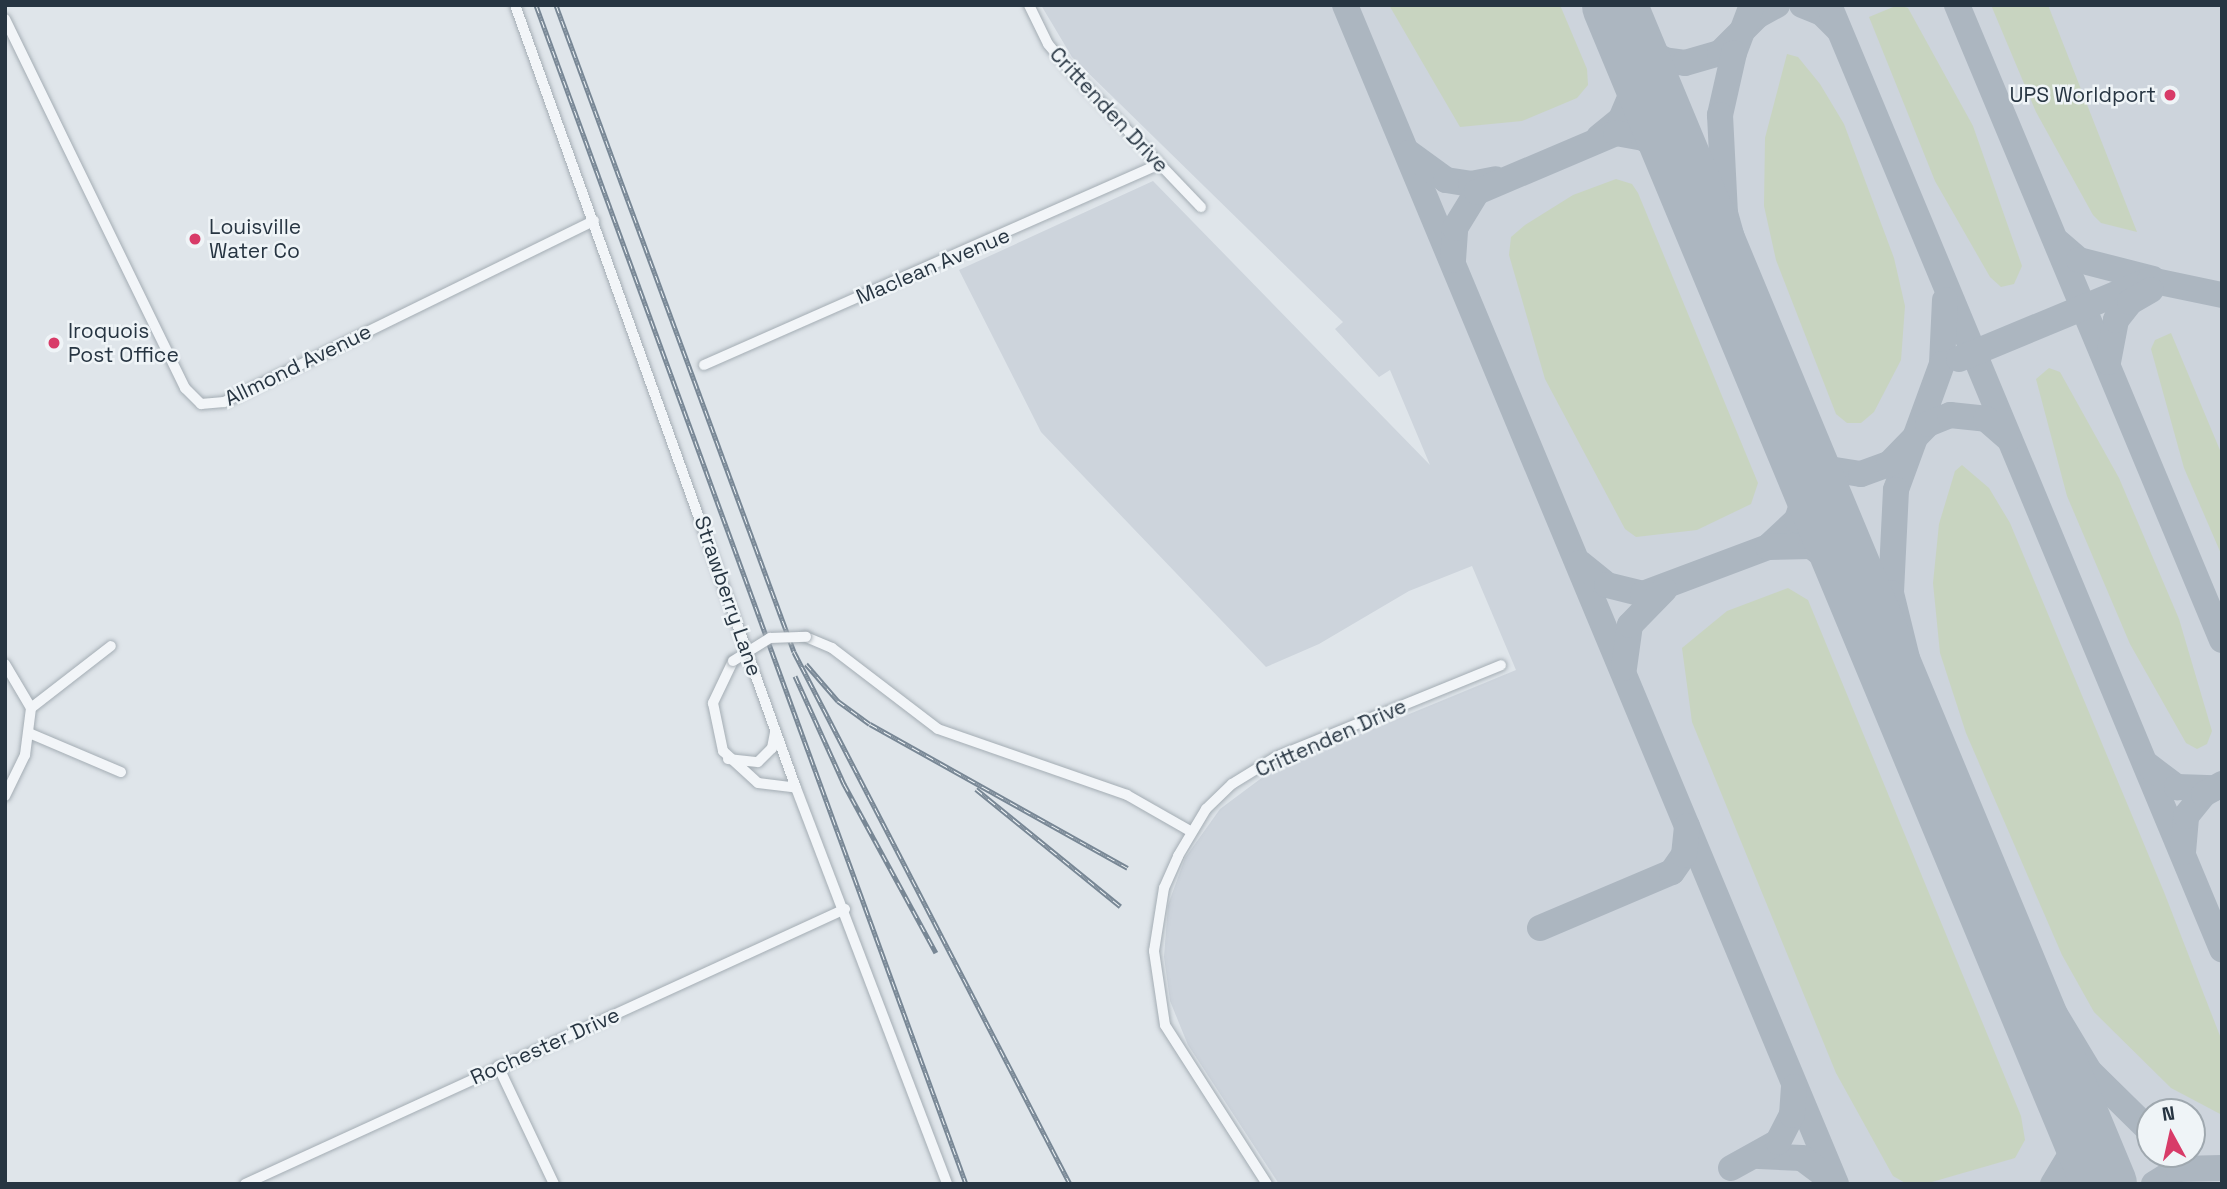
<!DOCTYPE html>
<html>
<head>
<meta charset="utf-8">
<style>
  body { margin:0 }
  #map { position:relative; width:2227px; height:1189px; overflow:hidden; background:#dfe5ea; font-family:"Space Grotesk",sans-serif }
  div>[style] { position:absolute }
  .built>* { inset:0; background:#cdd4dc }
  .green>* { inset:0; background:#c8d4c0 }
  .taxiway>* { height:26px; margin:-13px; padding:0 13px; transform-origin:13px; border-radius:13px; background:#acb6c0 }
  .runway>* { height:65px; margin:-32.5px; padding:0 32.5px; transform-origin:32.5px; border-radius:32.5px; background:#acb6c0 }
  .roads { filter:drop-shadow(0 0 2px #a4adb4) drop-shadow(0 0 2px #a4adb4) }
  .minor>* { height:10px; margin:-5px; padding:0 5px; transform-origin:5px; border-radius:5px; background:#f2f5f8 }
  .rail>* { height:5px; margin-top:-2.5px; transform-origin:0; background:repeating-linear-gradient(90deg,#eff4f7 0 8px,#788795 0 16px); box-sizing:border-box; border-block:2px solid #788795 }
  .bridges { filter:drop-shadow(0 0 2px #a4adb4) drop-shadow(0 0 2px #a4adb4) }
  .minor-bridge>* { height:10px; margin:-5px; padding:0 5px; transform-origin:5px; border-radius:5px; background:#f2f5f8 }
  .dots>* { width:19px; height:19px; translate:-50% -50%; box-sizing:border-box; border:4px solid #eff4f7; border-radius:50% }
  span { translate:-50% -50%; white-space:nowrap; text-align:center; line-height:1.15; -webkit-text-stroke:5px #eff4f7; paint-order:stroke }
  .poi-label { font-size:21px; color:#273542 }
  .right { translate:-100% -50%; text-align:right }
  .left { translate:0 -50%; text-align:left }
  .street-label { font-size:21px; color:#273542 }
  .frame { position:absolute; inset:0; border:7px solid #273542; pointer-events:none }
  .north { position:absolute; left:2136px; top:1098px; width:70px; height:70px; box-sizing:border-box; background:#eff4f7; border:2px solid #9fa8af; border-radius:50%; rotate:352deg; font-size:19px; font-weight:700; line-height:28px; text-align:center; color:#273542 }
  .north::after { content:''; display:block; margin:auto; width:24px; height:32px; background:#d83b68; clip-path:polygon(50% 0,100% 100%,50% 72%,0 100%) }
</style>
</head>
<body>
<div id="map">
  <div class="built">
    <i style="clip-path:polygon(evenodd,1041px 5px,2222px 5px,2222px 1184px,1279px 1184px,1188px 1045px,1170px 1001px,1164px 957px,1168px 905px,1185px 858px,1220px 809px,1271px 771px,1516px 670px,1472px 566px,1409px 591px,1319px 644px,1266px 667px,1041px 432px,959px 270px,1153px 181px,1430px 465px,1390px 370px,1379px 377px,1335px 329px,1343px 322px,1072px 57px,1041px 5px,2150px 1112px,2192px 1112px,2192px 1154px,2150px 1154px,2150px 1112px)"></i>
  </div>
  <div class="green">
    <i style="clip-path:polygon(1389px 5px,1560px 5px,1587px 69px,1588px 85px,1577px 98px,1522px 121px,1460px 127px)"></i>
    <i style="clip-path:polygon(1898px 5px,1908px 8px,1973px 126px,2022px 266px,2014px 284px,2001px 287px,1990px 277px,1935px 181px,1869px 17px)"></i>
    <i style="clip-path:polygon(1991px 5px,2048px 5px,2137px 232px,2101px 223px,2093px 215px,2036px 112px)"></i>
    <i style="clip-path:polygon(1787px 54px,1798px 57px,1820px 84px,1844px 124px,1894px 258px,1905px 306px,1901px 360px,1874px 412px,1861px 423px,1847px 423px,1836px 414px,1776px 260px,1764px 206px,1765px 138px)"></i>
    <i style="clip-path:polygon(1616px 179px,1632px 184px,1638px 193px,1758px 483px,1751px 504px,1697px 530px,1636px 537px,1625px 529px,1545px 379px,1509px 255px,1511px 237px,1525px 225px,1573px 195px)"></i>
    <i style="clip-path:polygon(2171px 333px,2222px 455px,2222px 556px,2184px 468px,2151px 349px,2155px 340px)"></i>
    <i style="clip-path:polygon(2049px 368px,2060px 372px,2119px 478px,2179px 619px,2212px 731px,2207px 744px,2197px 749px,2186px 743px,2130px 644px,2067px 496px,2036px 379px)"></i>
    <i style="clip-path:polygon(1962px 465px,1989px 488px,2010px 523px,2164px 892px,2222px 1041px,2222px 1115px,2171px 1088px,2094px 1012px,2062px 955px,1966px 733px,1940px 653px,1933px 583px,1939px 524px,1955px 471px)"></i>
    <i style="clip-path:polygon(1788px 588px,1808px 600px,2021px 1116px,2025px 1140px,2015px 1158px,1925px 1184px,1907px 1184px,1893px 1176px,1836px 1073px,1692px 722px,1682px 648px,1727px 611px)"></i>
  </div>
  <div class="taxiway">
    <i style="left:1345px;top:5px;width:1277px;rotate:67.39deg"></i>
    <i style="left:1616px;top:5px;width:43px;rotate:62.2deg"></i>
    <i style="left:1636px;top:43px;width:33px;rotate:31deg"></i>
    <i style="left:1664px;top:60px;width:21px;rotate:8deg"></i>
    <i style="left:1685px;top:63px;width:36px;rotate:-16deg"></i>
    <i style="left:1720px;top:53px;width:52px;rotate:-45deg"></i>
    <i style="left:1757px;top:16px;width:23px;rotate:-29deg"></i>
    <i style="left:1752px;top:5px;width:51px;rotate:110.6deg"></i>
    <i style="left:1734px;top:53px;width:64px;rotate:102.7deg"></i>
    <i style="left:1720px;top:115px;width:98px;rotate:87.1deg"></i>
    <i style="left:1725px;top:213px;width:119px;rotate:74.5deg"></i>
    <i style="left:1757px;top:328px;width:252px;rotate:68.8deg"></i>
    <i style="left:1802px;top:5px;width:22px;rotate:22deg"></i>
    <i style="left:1822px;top:13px;width:23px;rotate:45deg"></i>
    <i style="left:1829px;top:5px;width:1023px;rotate:67.4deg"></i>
    <i style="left:1957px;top:5px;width:688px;rotate:67.35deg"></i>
    <i style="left:1599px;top:137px;width:28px;rotate:-39deg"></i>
    <i style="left:1621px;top:119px;width:33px;rotate:-67deg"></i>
    <i style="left:1634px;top:89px;width:29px;rotate:-92deg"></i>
    <i style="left:1633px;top:60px;width:30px;rotate:-111deg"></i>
    <i style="left:1409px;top:153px;width:46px;rotate:36.1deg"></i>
    <i style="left:1446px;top:180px;width:25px;rotate:9deg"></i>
    <i style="left:1471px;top:184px;width:25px;rotate:-11deg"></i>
    <i style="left:2058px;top:242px;width:28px;rotate:41deg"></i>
    <i style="left:2079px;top:260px;width:76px;rotate:14.4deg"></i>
    <i style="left:1453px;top:260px;width:32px;rotate:-86deg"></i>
    <i style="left:1455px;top:228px;width:42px;rotate:-58.6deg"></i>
    <i style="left:1477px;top:192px;width:151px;rotate:-23deg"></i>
    <i style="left:1616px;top:133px;width:28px;rotate:10deg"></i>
    <i style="left:1644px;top:138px;width:32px;rotate:35deg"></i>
    <i style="left:1670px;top:156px;width:110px;rotate:65.8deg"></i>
    <i style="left:1945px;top:300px;width:64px;rotate:92.7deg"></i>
    <i style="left:1942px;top:364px;width:134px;rotate:110.1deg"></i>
    <i style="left:1896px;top:490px;width:103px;rotate:92.8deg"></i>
    <i style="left:1891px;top:593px;width:146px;rotate:76.2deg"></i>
    <i style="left:1926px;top:735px;width:253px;rotate:68.7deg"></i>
    <i style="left:1959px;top:359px;width:207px;rotate:-22.5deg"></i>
    <i style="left:2150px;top:280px;width:74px;rotate:11.8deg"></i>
    <i style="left:2108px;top:362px;width:43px;rotate:-79.2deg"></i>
    <i style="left:2116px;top:320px;width:23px;rotate:-52deg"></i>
    <i style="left:2130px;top:302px;width:24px;rotate:-30deg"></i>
    <i style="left:1802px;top:447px;width:35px;rotate:39deg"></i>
    <i style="left:1829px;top:469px;width:32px;rotate:9deg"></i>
    <i style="left:1861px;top:474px;width:30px;rotate:-20deg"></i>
    <i style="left:1889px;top:464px;width:56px;rotate:-45.7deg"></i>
    <i style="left:1928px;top:424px;width:24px;rotate:-22deg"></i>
    <i style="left:1950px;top:415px;width:36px;rotate:6deg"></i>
    <i style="left:1986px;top:419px;width:30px;rotate:41deg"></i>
    <i style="left:1769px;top:546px;width:38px;rotate:-43deg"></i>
    <i style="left:1797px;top:520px;width:26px;rotate:-72deg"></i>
    <i style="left:1805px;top:495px;width:26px;rotate:-94deg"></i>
    <i style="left:1580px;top:563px;width:35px;rotate:39deg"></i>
    <i style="left:1607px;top:585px;width:37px;rotate:14deg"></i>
    <i style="left:1643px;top:594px;width:134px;rotate:-20.6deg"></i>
    <i style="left:1768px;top:547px;width:43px;rotate:-1.3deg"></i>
    <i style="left:1811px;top:546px;width:46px;rotate:37.1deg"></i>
    <i style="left:1848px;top:574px;width:100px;rotate:67.6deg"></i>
    <i style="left:1624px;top:668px;width:43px;rotate:-82.1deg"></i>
    <i style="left:1630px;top:625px;width:49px;rotate:-45.8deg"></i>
    <i style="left:2146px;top:764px;width:39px;rotate:37deg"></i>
    <i style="left:2177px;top:787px;width:37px;rotate:2deg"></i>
    <i style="left:2183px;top:852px;width:36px;rotate:-85deg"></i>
    <i style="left:2186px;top:816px;width:28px;rotate:-51deg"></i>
    <i style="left:2204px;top:794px;width:21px;rotate:-29deg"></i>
    <i style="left:1540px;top:928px;width:143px;rotate:-23deg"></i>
    <i style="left:1672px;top:872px;width:21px;rotate:-55deg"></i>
    <i style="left:1684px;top:855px;width:29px;rotate:-84deg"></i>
    <i style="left:2017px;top:951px;width:140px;rotate:59deg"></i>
    <i style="left:2089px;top:1071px;width:86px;rotate:44.5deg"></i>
    <i style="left:2037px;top:1029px;width:103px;rotate:68.4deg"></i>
    <i style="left:2075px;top:1125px;width:26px;rotate:94deg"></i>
    <i style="left:2073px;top:1151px;width:39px;rotate:121deg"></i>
    <i style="left:2083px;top:1129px;width:60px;rotate:66.4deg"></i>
    <i style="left:1759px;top:1156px;width:43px;rotate:2.7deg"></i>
    <i style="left:1802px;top:1158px;width:40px;rotate:37deg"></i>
    <i style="left:1731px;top:1168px;width:54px;rotate:-29deg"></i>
    <i style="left:1778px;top:1142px;width:30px;rotate:-63deg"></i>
    <i style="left:1792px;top:1115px;width:28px;rotate:-86deg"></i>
    <i style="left:2154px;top:1184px;width:28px;rotate:-32deg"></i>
    <i style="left:2178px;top:1169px;width:44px;rotate:-1.3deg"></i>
  </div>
  <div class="runway">
    <i style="left:1614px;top:5px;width:1277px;rotate:67.43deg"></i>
  </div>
  <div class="roads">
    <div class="minor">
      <i style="left:515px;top:5px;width:832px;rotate:70.26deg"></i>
      <i style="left:796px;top:788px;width:424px;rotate:69.1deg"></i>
      <i style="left:1029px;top:5px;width:43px;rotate:64deg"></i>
      <i style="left:1048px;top:44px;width:33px;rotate:50deg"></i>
      <i style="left:1069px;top:69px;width:191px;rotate:46.3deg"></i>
      <i style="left:5px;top:19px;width:411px;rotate:64deg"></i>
      <i style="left:185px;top:388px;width:23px;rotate:45deg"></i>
      <i style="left:201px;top:404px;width:23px;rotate:-5deg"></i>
      <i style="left:224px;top:402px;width:412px;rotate:-26.1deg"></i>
      <i style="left:704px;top:365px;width:497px;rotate:-23.8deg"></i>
      <i style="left:806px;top:637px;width:28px;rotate:23deg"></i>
      <i style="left:832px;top:648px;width:133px;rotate:37.4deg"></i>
      <i style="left:938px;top:729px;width:200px;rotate:19.2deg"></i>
      <i style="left:1127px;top:795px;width:73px;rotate:29.7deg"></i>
      <i style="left:733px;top:661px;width:47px;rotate:115.5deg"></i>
      <i style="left:713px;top:703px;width:49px;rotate:78.2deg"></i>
      <i style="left:723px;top:751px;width:47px;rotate:42.4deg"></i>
      <i style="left:758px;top:783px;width:38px;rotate:7deg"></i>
      <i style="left:5px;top:664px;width:51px;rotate:59.4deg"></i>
      <i style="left:29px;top:733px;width:100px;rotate:23deg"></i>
      <i style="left:728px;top:759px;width:30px;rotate:6deg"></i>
      <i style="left:758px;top:762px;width:20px;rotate:-45deg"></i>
      <i style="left:772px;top:748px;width:16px;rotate:-79deg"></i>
      <i style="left:5px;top:796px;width:46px;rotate:-64deg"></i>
      <i style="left:25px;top:755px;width:47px;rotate:-82.7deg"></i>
      <i style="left:31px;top:708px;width:101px;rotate:-37.8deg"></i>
      <i style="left:498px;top:1066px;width:131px;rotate:64.6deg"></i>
      <i style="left:245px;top:1184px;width:660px;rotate:-24.62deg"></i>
      <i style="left:1267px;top:1184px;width:189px;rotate:-122.7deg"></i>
      <i style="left:1165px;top:1025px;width:75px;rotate:-98.5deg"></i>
      <i style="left:1154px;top:951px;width:64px;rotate:-81deg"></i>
      <i style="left:1164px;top:888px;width:35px;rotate:-66deg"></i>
      <i style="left:1178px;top:856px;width:55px;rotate:-59.2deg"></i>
      <i style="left:1206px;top:809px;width:36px;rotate:-44deg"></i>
      <i style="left:1232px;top:784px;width:52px;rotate:-31.5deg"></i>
      <i style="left:1276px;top:757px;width:243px;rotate:-22.2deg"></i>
    </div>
  </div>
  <div class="rail">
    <i style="left:536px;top:5px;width:1255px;rotate:69.96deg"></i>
    <i style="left:556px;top:5px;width:689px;rotate:69.8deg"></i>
    <i style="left:794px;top:652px;width:599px;rotate:62.58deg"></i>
    <i style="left:806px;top:664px;width:49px;rotate:49.1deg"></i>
    <i style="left:838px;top:701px;width:39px;rotate:36deg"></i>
    <i style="left:870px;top:724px;width:295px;rotate:29.2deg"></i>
    <i style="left:795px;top:676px;width:119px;rotate:65.6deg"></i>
    <i style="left:844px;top:784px;width:192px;rotate:61.4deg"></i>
    <i style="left:976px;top:789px;width:186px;rotate:39.1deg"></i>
  </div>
  <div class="bridges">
    <div class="minor-bridge">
      <i style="left:733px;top:661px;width:44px;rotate:-31.9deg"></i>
      <i style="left:770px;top:638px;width:36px;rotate:-2deg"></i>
    </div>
  </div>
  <div class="dots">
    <i style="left:2170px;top:95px;background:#d83b68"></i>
    <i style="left:195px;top:239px;background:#d83b68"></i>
    <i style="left:54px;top:343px;background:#d83b68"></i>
  </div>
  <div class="poi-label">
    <span class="right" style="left:2156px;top:95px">UPS Worldport</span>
    <span class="left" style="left:209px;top:239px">Louisville<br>Water Co</span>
    <span class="left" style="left:68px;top:343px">Iroquois<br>Post Office</span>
  </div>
  <div class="street-label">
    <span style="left:1109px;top:110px;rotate:47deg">Crittenden Drive</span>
    <span style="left:933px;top:266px;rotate:-23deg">Maclean Avenue</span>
    <span style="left:298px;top:365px;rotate:-26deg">Allmond Avenue</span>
    <span style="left:728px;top:596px;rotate:71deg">Strawberry Lane</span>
    <span style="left:1331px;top:738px;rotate:-24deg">Crittenden Drive</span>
    <span style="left:545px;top:1046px;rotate:-24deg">Rochester Drive</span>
  </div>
  <div class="frame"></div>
  <div class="north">N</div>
</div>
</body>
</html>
